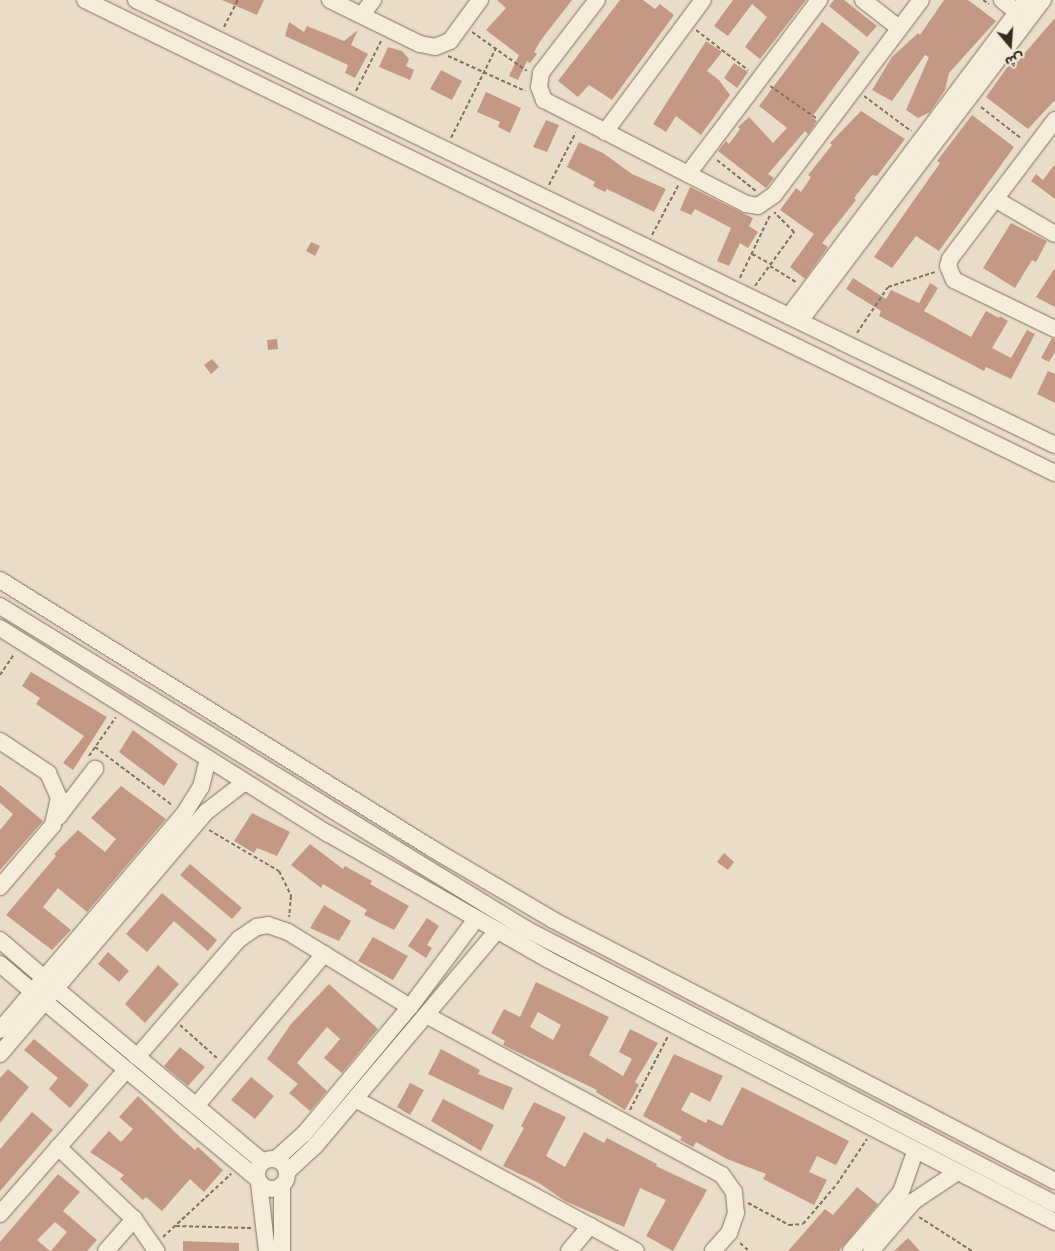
<!DOCTYPE html>
<html>
<head>
<meta charset="utf-8">
<style>
  body { margin:0 }
  #map { position:relative; width:1055px; height:1251px; overflow:hidden; background:#e9ddc9; font-family:"Times New Roman","Noto Sans Arabic",serif }
  div>[style] { position:absolute }
  .building>* { inset:0; background:#c39983 }
  .path>* { height:2px; margin-top:-1px; transform-origin:0; background:repeating-linear-gradient(90deg,#847060 0 4px,transparent 0 6.5px) }
  .roads { filter:drop-shadow(0 0 1px #847060) drop-shadow(0 0 1px #847060) }
  .minor>* { height:16px; margin:-8px; padding:0 8px; transform-origin:8px; border-radius:8px; background:#f5ecdb }
  .minor>.ring { margin:-8px; padding:0; box-sizing:content-box; background:none; border:16px solid #f5ecdb; border-radius:50% }
  span { translate:-50% -50%; white-space:nowrap; text-align:center; line-height:1.15; -webkit-text-stroke:4px #f2e8d7; paint-order:stroke }
  .north { position:absolute; left:985px; top:20px; width:50px; height:50px; -webkit-text-stroke:4px #f2e8d7; paint-order:stroke; rotate:162deg; font-size:14px; font-weight:700; line-height:20px; text-align:center; color:#362a21 }
  .north::after { content:''; display:block; margin:auto; width:18px; height:22px; background:#362a21; clip-path:polygon(50% 0,100% 100%,50% 72%,0 100%) }
</style>
</head>
<body>
<div id="map">
  <div class="building">
    <i style="clip-path:polygon(222px 0,264px 0,257px 15px)"></i>
    <i style="clip-path:polygon(497px 0,572px 0,541px 40px,534px 52px,537px 54px,530px 63px,527px 61px,518px 80px,509px 76px,519px 55px,486px 30px,506px 8px)"></i>
    <i style="clip-path:polygon(620px 0,643px 0,655px 9px,660px 4px,674px 15px,612px 100px,589px 85px,578px 97px,558px 81px)"></i>
    <i style="clip-path:polygon(733px 0,806px 0,760px 59px,745px 47px,767px 17px,752px 4px,728px 36px,714px 26px)"></i>
    <i style="clip-path:polygon(834px 0,844px 0,877px 26px,867px 37px,829px 6px)"></i>
    <i style="clip-path:polygon(944px 0,968px 0,996px 21px,949px 73px,945px 90px,930px 112px,918px 118px,906px 110px,929px 57px,925px 55px,892px 101px,872px 90px,892px 57px,918px 33px,920px 35px)"></i>
    <i style="clip-path:polygon(1055px 18px,1055px 100px,1028px 129px,986px 97px,1011px 62px,1015px 64px,1024px 54px)"></i>
    <i style="clip-path:polygon(289px 22px,304px 32px,307px 26px,344px 41px,358px 30px,351px 45px,368px 54px,355px 78px,345px 73px,348px 65px,285px 36px)"></i>
    <i style="clip-path:polygon(822px 22px,860px 52px,812px 117px,817px 121px,808px 134px,805px 131px,768px 174px,774px 178px,766px 188px,718px 151px,726px 141px,729px 144px,740px 129px,738px 127px,749px 117px,773px 143px,787px 128px,759px 106px)"></i>
    <i style="clip-path:polygon(706px 41px,722px 52px,707px 71px,719px 80px,730px 95px,701px 135px,676px 116px,666px 132px,653px 124px)"></i>
    <i style="clip-path:polygon(388px 47px,402px 51px,409px 59px,406px 66px,414px 70px,410px 80px,379px 67px)"></i>
    <i style="clip-path:polygon(734px 63px,748px 72px,737px 88px,724px 78px)"></i>
    <i style="clip-path:polygon(441px 70px,462px 81px,452px 100px,430px 89px)"></i>
    <i style="clip-path:polygon(486px 92px,521px 108px,510px 133px,498px 127px,500px 122px,477px 112px)"></i>
    <i style="clip-path:polygon(861px 111px,905px 139px,877px 176px,872px 175px,854px 198px,856px 200px,822px 243px,828px 247px,805px 279px,790px 267px,814px 234px,780px 210px,796px 188px,801px 192px,811px 177px,808px 175px,832px 145px,830px 143px)"></i>
    <i style="clip-path:polygon(972px 115px,1014px 147px,939px 251px,916px 236px,892px 268px,874px 257px,940px 163px,937px 161px)"></i>
    <i style="clip-path:polygon(546px 120px,559px 125px,547px 152px,533px 147px)"></i>
    <i style="clip-path:polygon(579px 142px,603px 153px,632px 174px,666px 189px,654px 212px,607px 189px,605px 192px,593px 186px,595px 182px,567px 167px)"></i>
    <i style="clip-path:polygon(1055px 164px,1055px 199px,1031px 181px,1036px 174px,1043px 180px)"></i>
    <i style="clip-path:polygon(690px 187px,753px 218px,749px 226px,758px 232px,748px 248px,740px 243px,729px 266px,717px 261px,731px 228px,695px 209px,691px 215px,680px 210px)"></i>
    <i style="clip-path:polygon(1011px 223px,1047px 241px,1036px 262px,1032px 260px,1015px 288px,983px 268px)"></i>
    <i style="clip-path:polygon(311px 242px,320px 246px,315px 256px,306px 251px)"></i>
    <i style="clip-path:polygon(1055px 268px,1055px 307px,1036px 297px)"></i>
    <i style="clip-path:polygon(853px 278px,886px 299px,891px 290px,919px 303px,930px 283px,938px 288px,924px 311px,971px 337px,986px 311px,999px 318px,1000px 316px,1008px 321px,992px 348px,1011px 358px,1027px 330px,1035px 334px,1011px 379px,986px 367px,984px 371px,879px 316px,881px 311px,846px 289px)"></i>
    <i style="clip-path:polygon(1052px 338px,1055px 339px,1055px 352px,1049px 362px,1041px 358px)"></i>
    <i style="clip-path:polygon(277px 339px,278px 349px,268px 350px,267px 340px)"></i>
    <i style="clip-path:polygon(212px 359px,219px 367px,211px 374px,204px 365px)"></i>
    <i style="clip-path:polygon(1048px 371px,1055px 374px,1055px 403px,1037px 394px)"></i>
    <i style="clip-path:polygon(31px 672px,107px 717px,73px 770px,63px 763px,84px 736px,36px 704px,40px 698px,22px 686px)"></i>
    <i style="clip-path:polygon(133px 730px,178px 764px,164px 786px,119px 752px)"></i>
    <i style="clip-path:polygon(0 785px,43px 821px,0 870px,0 830px,13px 814px,0 803px)"></i>
    <i style="clip-path:polygon(121px 786px,166px 819px,87px 912px,58px 888px,43px 907px,71px 930px,52px 950px,6px 915px,56px 856px,54px 854px,78px 830px,105px 852px,116px 839px,91px 818px)"></i>
    <i style="clip-path:polygon(252px 813px,290px 832px,277px 856px,257px 848px,254px 853px,234px 841px)"></i>
    <i style="clip-path:polygon(310px 844px,343px 869px,345px 866px,359px 874px,372px 881px,370px 884px,409px 906px,394px 930px,364px 915px,367px 910px,323px 884px,321px 888px,291px 865px)"></i>
    <i style="clip-path:polygon(724px 853px,734px 862px,728px 870px,717px 862px)"></i>
    <i style="clip-path:polygon(190px 864px,242px 908px,232px 919px,180px 875px)"></i>
    <i style="clip-path:polygon(162px 893px,217px 940px,208px 951px,174px 921px,147px 952px,126px 934px)"></i>
    <i style="clip-path:polygon(324px 905px,351px 921px,339px 941px,310px 928px)"></i>
    <i style="clip-path:polygon(427px 918px,439px 926px,427px 945px,432px 948px,426px 958px,408px 946px)"></i>
    <i style="clip-path:polygon(373px 937px,408px 956px,393px 980px,358px 961px)"></i>
    <i style="clip-path:polygon(108px 952px,129px 971px,119px 982px,98px 964px)"></i>
    <i style="clip-path:polygon(158px 965px,179px 984px,145px 1023px,125px 1004px)"></i>
    <i style="clip-path:polygon(evenodd,536px 982px,609px 1017px,589px 1055px,623px 1076px,632px 1059px,619px 1052px,630px 1029px,658px 1043px,635px 1082px,639px 1085px,625px 1110px,596px 1092px,597px 1090px,503px 1045px,505px 1041px,491px 1033px,504px 1009px,520px 1017px,536px 982px,538px 1012px,561px 1025px,553px 1040px,530px 1027px,538px 1012px)"></i>
    <i style="clip-path:polygon(329px 984px,378px 1029px,342px 1073px,324px 1058px,340px 1039px,327px 1027px,297px 1063px,327px 1091px,310px 1111px,289px 1093px,298px 1084px,267px 1059px,291px 1024px)"></i>
    <i style="clip-path:polygon(34px 1039px,89px 1085px,70px 1108px,49px 1089px,58px 1078px,24px 1050px)"></i>
    <i style="clip-path:polygon(180px 1047px,205px 1067px,188px 1086px,164px 1066px)"></i>
    <i style="clip-path:polygon(441px 1049px,480px 1070px,478px 1074px,513px 1088px,503px 1110px,428px 1074px)"></i>
    <i style="clip-path:polygon(674px 1054px,723px 1076px,710px 1102px,691px 1092px,681px 1110px,706px 1123px,708px 1119px,722px 1126px,742px 1087px,849px 1141px,836px 1165px,817px 1156px,809px 1172px,827px 1180px,814px 1205px,763px 1179px,766px 1174px,727px 1159px,696px 1142px,693px 1147px,680px 1140px,682px 1137px,643px 1116px)"></i>
    <i style="clip-path:polygon(8px 1069px,29px 1087px,0 1123px,0 1078px)"></i>
    <i style="clip-path:polygon(251px 1077px,274px 1096px,255px 1119px,231px 1100px)"></i>
    <i style="clip-path:polygon(410px 1083px,424px 1090px,410px 1115px,397px 1107px)"></i>
    <i style="clip-path:polygon(138px 1096px,180px 1137px,195px 1150px,198px 1147px,223px 1170px,204px 1192px,190px 1179px,162px 1211px,146px 1197px,143px 1200px,120px 1179px,124px 1175px,90px 1152px,109px 1131px,121px 1142px,133px 1129px,119px 1117px)"></i>
    <i style="clip-path:polygon(443px 1099px,494px 1125px,481px 1151px,431px 1121px)"></i>
    <i style="clip-path:polygon(534px 1102px,566px 1117px,546px 1156px,565px 1167px,584px 1132px,604px 1143px,607px 1138px,657px 1164px,656px 1166px,707px 1190px,673px 1251px,646px 1236px,666px 1200px,640px 1188px,624px 1227px,565px 1201px,539px 1183px,503px 1166px,524px 1128px,521px 1126px)"></i>
    <i style="clip-path:polygon(32px 1112px,53px 1130px,0 1191px,0 1149px)"></i>
    <i style="clip-path:polygon(58px 1174px,80px 1192px,63px 1211px,97px 1240px,87px 1251px,51px 1251px,67px 1232px,55px 1222px,37px 1240px,50px 1251px,0 1251px,0 1242px)"></i>
    <i style="clip-path:polygon(857px 1187px,878px 1204px,839px 1251px,788px 1251px,825px 1209px,833px 1215px)"></i>
    <i style="clip-path:polygon(908px 1238px,920px 1251px,894px 1251px)"></i>
    <i style="clip-path:polygon(183px 1241px,239px 1243px,239px 1251px,183px 1251px)"></i>
  </div>
  <div class="path">
    <i style="left:983px;top:0;width:7px;rotate:34deg"></i>
    <i style="left:224px;top:27px;width:30px;rotate:-63deg"></i>
    <i style="left:696px;top:30px;width:66px;rotate:37.6deg"></i>
    <i style="left:472px;top:32px;width:67px;rotate:35.3deg"></i>
    <i style="left:448px;top:56px;width:85px;rotate:24.4deg"></i>
    <i style="left:770px;top:86px;width:56px;rotate:34.8deg"></i>
    <i style="left:356px;top:91px;width:58px;rotate:-63.4deg"></i>
    <i style="left:864px;top:96px;width:59px;rotate:36.7deg"></i>
    <i style="left:981px;top:107px;width:52px;rotate:38deg"></i>
    <i style="left:451px;top:138px;width:101px;rotate:-63.4deg"></i>
    <i style="left:717px;top:160px;width:50px;rotate:38.5deg"></i>
    <i style="left:549px;top:185px;width:59px;rotate:-63deg"></i>
    <i style="left:652px;top:235px;width:58px;rotate:-62.1deg"></i>
    <i style="left:752px;top:254px;width:21px;rotate:28deg"></i>
    <i style="left:770px;top:266px;width:32px;rotate:32deg"></i>
    <i style="left:740px;top:278px;width:70px;rotate:-64.5deg"></i>
    <i style="left:755px;top:286px;width:67px;rotate:-54.2deg"></i>
    <i style="left:794px;top:232px;width:28px;rotate:-135deg"></i>
    <i style="left:857px;top:333px;width:55px;rotate:-56deg"></i>
    <i style="left:888px;top:287px;width:49px;rotate:-17.7deg"></i>
    <i style="left:0;top:675px;width:25px;rotate:-56deg"></i>
    <i style="left:95px;top:747px;width:96px;rotate:37deg"></i>
    <i style="left:89px;top:756px;width:47px;rotate:-55.3deg"></i>
    <i style="left:209px;top:830px;width:81px;rotate:30.4deg"></i>
    <i style="left:279px;top:871px;width:28px;rotate:64deg"></i>
    <i style="left:291px;top:896px;width:21px;rotate:95deg"></i>
    <i style="left:180px;top:1025px;width:51px;rotate:41.8deg"></i>
    <i style="left:630px;top:1110px;width:83px;rotate:-62.8deg"></i>
    <i style="left:748px;top:1203px;width:47px;rotate:28.2deg"></i>
    <i style="left:789px;top:1225px;width:14px;rotate:-4deg"></i>
    <i style="left:803px;top:1224px;width:52px;rotate:-49.6deg"></i>
    <i style="left:837px;top:1184px;width:54px;rotate:-56.3deg"></i>
    <i style="left:919px;top:1217px;width:63px;rotate:32.7deg"></i>
    <i style="left:176px;top:1226px;width:75px;rotate:1.5deg"></i>
    <i style="left:163px;top:1237px;width:93px;rotate:-42.8deg"></i>
    <i style="left:740px;top:1243px;width:12px;rotate:42deg"></i>
  </div>
  <div class="roads">
    <div class="minor">
      <i style="left:85px;top:0;width:1079px;rotate:26deg"></i>
      <i style="left:136px;top:0;width:1021px;rotate:25.84deg"></i>
      <i style="left:330px;top:0;width:100px;rotate:26.1deg"></i>
      <i style="left:420px;top:44px;width:15px;rotate:11deg"></i>
      <i style="left:435px;top:47px;width:16px;rotate:-22deg"></i>
      <i style="left:450px;top:41px;width:51px;rotate:-53.8deg"></i>
      <i style="left:597px;top:0;width:92px;rotate:127.5deg"></i>
      <i style="left:541px;top:73px;width:14px;rotate:98deg"></i>
      <i style="left:539px;top:87px;width:14px;rotate:69deg"></i>
      <i style="left:544px;top:100px;width:227px;rotate:27.2deg"></i>
      <i style="left:746px;top:204px;width:12px;rotate:9deg"></i>
      <i style="left:758px;top:206px;width:19px;rotate:-35deg"></i>
      <i style="left:774px;top:195px;width:244px;rotate:-53deg"></i>
      <i style="left:863px;top:0;width:46px;rotate:37.9deg"></i>
      <i style="left:1002px;top:0;width:19px;rotate:39deg"></i>
      <i style="left:362px;top:15px;width:19px;rotate:-54deg"></i>
      <i style="left:1055px;top:120px;width:174px;rotate:127.1deg"></i>
      <i style="left:950px;top:259px;width:7px;rotate:106deg"></i>
      <i style="left:948px;top:266px;width:15px;rotate:67deg"></i>
      <i style="left:954px;top:280px;width:112px;rotate:25.9deg"></i>
      <i style="left:605px;top:132px;width:164px;rotate:-53.4deg"></i>
      <i style="left:688px;top:174px;width:218px;rotate:-53deg"></i>
      <i style="left:995px;top:199px;width:69px;rotate:30.3deg"></i>
      <i style="left:789px;top:316px;width:395px;rotate:-53.1deg"></i>
      <i style="left:800px;top:321px;width:403px;rotate:-52.9deg"></i>
      <i style="left:0;top:580px;width:508px;rotate:31.87deg"></i>
      <i style="left:431px;top:848px;width:142px;rotate:30.5deg"></i>
      <i style="left:553px;top:920px;width:566px;rotate:27.47deg"></i>
      <i style="left:0;top:606px;width:617px;rotate:31.55deg"></i>
      <i style="left:526px;top:929px;width:596px;rotate:27.47deg"></i>
      <i style="left:0;top:628px;width:388px;rotate:32.1deg"></i>
      <i style="left:329px;top:834px;width:251px;rotate:29.8deg"></i>
      <i style="left:547px;top:959px;width:572px;rotate:27.37deg"></i>
      <i style="left:0;top:741px;width:58px;rotate:33.7deg"></i>
      <i style="left:48px;top:773px;width:27px;rotate:66deg"></i>
      <i style="left:59px;top:798px;width:28px;rotate:103deg"></i>
      <i style="left:53px;top:825px;width:82px;rotate:130.5deg"></i>
      <i style="left:58px;top:817px;width:61px;rotate:-52.4deg"></i>
      <i style="left:0;top:940px;width:58px;rotate:40.8deg"></i>
      <i style="left:0;top:964px;width:43px;rotate:40.3deg"></i>
      <i style="left:55px;top:988px;width:271px;rotate:39.9deg"></i>
      <i style="left:44px;top:1001px;width:278px;rotate:39.8deg"></i>
      <i style="left:426px;top:1015px;width:336px;rotate:28.4deg"></i>
      <i style="left:722px;top:1175px;width:21px;rotate:55deg"></i>
      <i style="left:734px;top:1192px;width:21px;rotate:85deg"></i>
      <i style="left:736px;top:1213px;width:21px;rotate:109deg"></i>
      <i style="left:729px;top:1233px;width:24px;rotate:132deg"></i>
      <i style="left:0;top:1030px;width:284px;rotate:-49.6deg"></i>
      <i style="left:184px;top:814px;width:32px;rotate:-58deg"></i>
      <i style="left:201px;top:787px;width:29px;rotate:-76deg"></i>
      <i style="left:0;top:1054px;width:318px;rotate:-49.6deg"></i>
      <i style="left:206px;top:812px;width:49px;rotate:-37.6deg"></i>
      <i style="left:137px;top:1057px;width:156px;rotate:-49.2deg"></i>
      <i style="left:239px;top:939px;width:22px;rotate:-34deg"></i>
      <i style="left:257px;top:927px;width:11px;rotate:-10deg"></i>
      <i style="left:268px;top:925px;width:21px;rotate:19deg"></i>
      <i style="left:288px;top:932px;width:143px;rotate:31.6deg"></i>
      <i style="left:355px;top:1099px;width:319px;rotate:28.4deg"></i>
      <i style="left:196px;top:1106px;width:199px;rotate:-49.9deg"></i>
      <i style="left:58px;top:1147px;width:105px;rotate:43.5deg"></i>
      <i style="left:134px;top:1219px;width:39px;rotate:55deg"></i>
      <i style="left:276px;top:1159px;width:38px;rotate:-42deg"></i>
      <i style="left:304px;top:1134px;width:165px;rotate:-50.2deg"></i>
      <i style="left:410px;top:1007px;width:110px;rotate:-53.1deg"></i>
      <i class="ring" style="left:257px;top:1159px;width:14px;height:14px"></i>
      <i style="left:287px;top:1172px;width:38px;rotate:-43deg"></i>
      <i style="left:315px;top:1146px;width:282px;rotate:-49.8deg"></i>
      <i style="left:259px;top:1183px;width:68px;rotate:83.3deg"></i>
      <i style="left:0;top:1214px;width:191px;rotate:-48.8deg"></i>
      <i style="left:106px;top:1251px;width:43px;rotate:-48.8deg"></i>
      <i style="left:282px;top:1251px;width:66px;rotate:-90deg"></i>
      <i style="left:569px;top:1251px;width:33px;rotate:-50deg"></i>
      <i style="left:851px;top:1251px;width:77px;rotate:-49.7deg"></i>
      <i style="left:901px;top:1192px;width:42px;rotate:-70.7deg"></i>
      <i style="left:871px;top:1251px;width:66px;rotate:-49.3deg"></i>
      <i style="left:914px;top:1201px;width:50px;rotate:-33.7deg"></i>
    </div>
  </div>
  <div class="north">ش</div>
</div>
</body>
</html>
